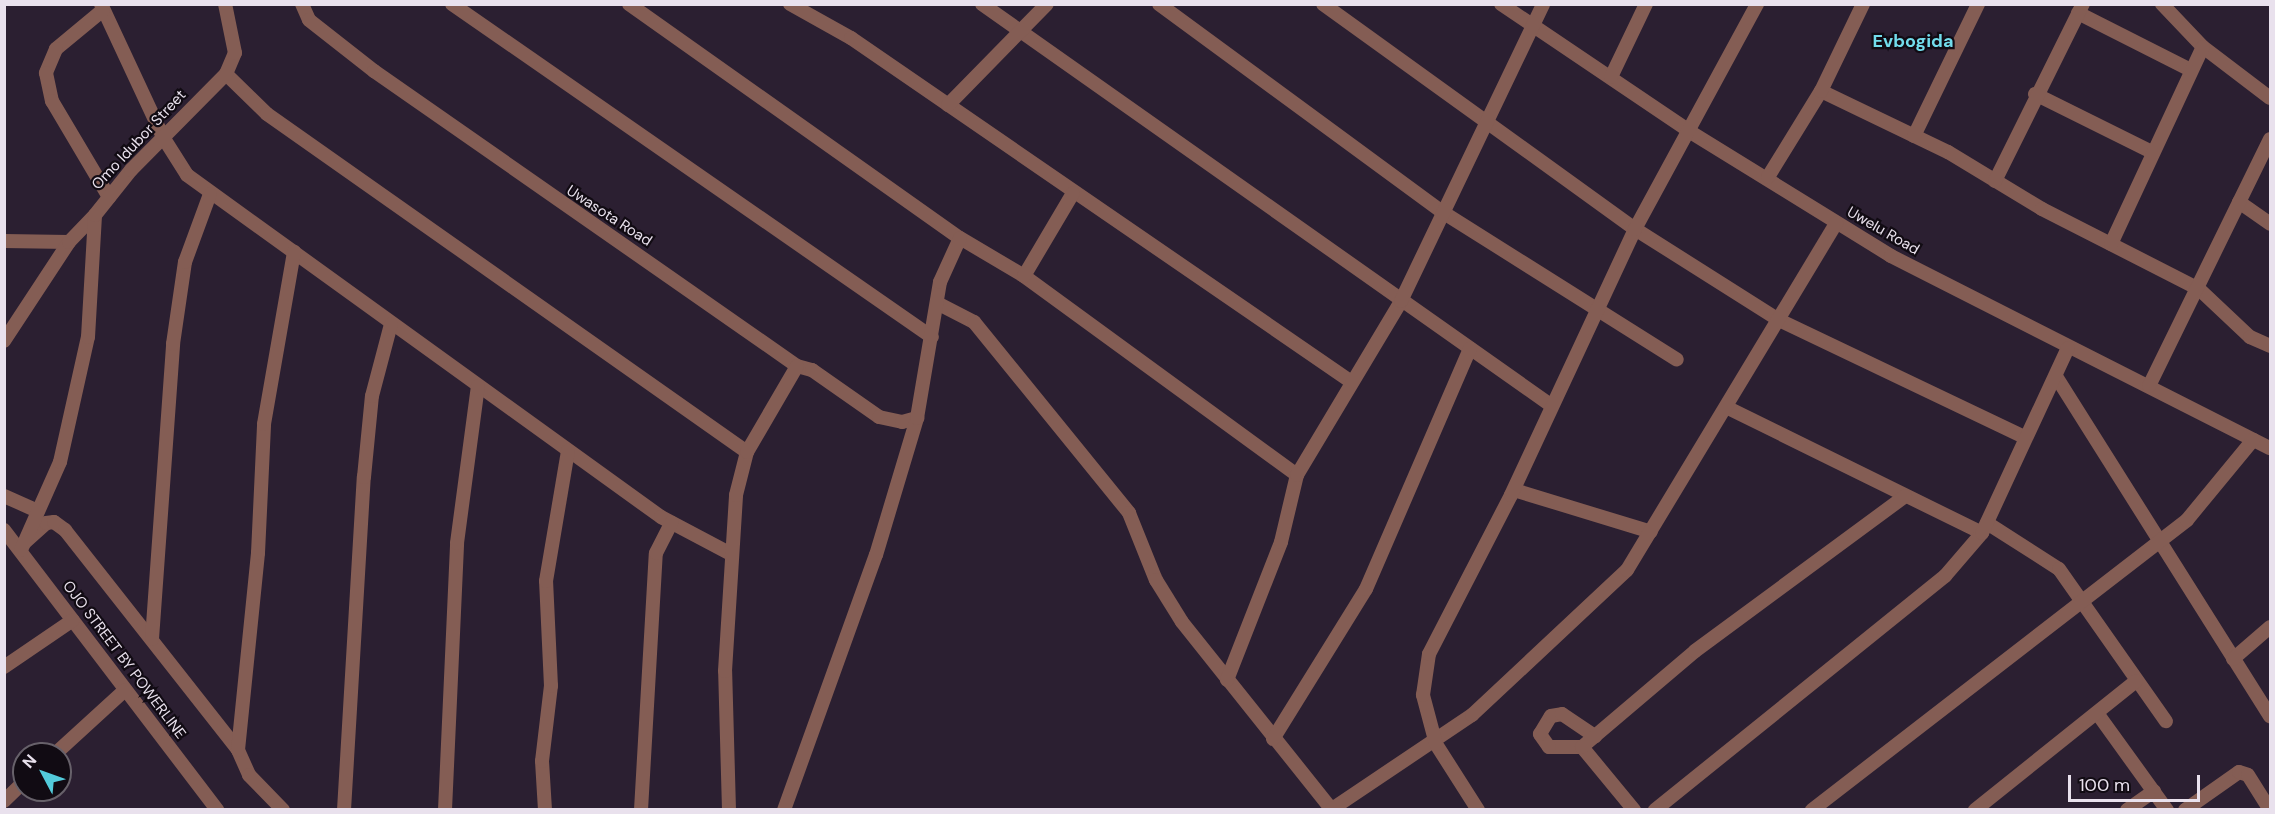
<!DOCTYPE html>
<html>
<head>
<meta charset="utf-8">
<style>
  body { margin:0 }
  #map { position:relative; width:2275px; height:814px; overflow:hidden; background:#2b1f31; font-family:"DM Sans",sans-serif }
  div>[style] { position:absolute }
  .minor>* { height:14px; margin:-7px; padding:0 7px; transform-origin:7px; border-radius:7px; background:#845d54 }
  span { translate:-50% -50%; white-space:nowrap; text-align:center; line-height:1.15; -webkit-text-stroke:4.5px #110b13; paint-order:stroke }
  .street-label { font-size:15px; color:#e9e1ed }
  .quarter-label { font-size:18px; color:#72dceb; font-weight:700 }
  .frame { position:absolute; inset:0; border:6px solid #e9e1ed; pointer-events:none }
  .north { position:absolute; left:12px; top:742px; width:60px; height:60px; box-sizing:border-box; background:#110b13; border:2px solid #67616a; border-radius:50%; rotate:311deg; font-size:16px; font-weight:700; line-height:24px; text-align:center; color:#e9e1ed }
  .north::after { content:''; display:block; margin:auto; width:21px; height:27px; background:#53cbdb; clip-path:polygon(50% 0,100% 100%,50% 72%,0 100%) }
  .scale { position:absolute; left:2068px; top:775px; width:132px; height:27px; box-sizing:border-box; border:3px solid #e9e1ed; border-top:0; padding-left:8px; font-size:18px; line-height:21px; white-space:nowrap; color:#e9e1ed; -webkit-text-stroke:4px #110b13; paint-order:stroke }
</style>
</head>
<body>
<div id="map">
  <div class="minor">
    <i style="left:101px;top:4px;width:147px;rotate:65deg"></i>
    <i style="left:163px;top:137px;width:45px;rotate:57.7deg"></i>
    <i style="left:187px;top:175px;width:584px;rotate:35.81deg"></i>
    <i style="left:661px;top:517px;width:77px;rotate:27.9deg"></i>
    <i style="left:302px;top:4px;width:17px;rotate:66deg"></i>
    <i style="left:309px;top:20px;width:83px;rotate:38.1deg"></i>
    <i style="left:374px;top:71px;width:516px;rotate:34.89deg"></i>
    <i style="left:797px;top:366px;width:16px;rotate:15deg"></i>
    <i style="left:812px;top:370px;width:82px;rotate:35deg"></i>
    <i style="left:879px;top:417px;width:24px;rotate:12deg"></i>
    <i style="left:902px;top:422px;width:16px;rotate:-15deg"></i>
    <i style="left:452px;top:4px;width:584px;rotate:34.75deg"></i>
    <i style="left:629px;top:4px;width:405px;rotate:35.3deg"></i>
    <i style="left:960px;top:238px;width:74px;rotate:30.7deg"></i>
    <i style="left:1024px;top:276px;width:338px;rotate:36.1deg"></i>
    <i style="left:790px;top:4px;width:70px;rotate:29.1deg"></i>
    <i style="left:851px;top:38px;width:606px;rotate:34.5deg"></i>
    <i style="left:982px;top:4px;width:697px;rotate:35.19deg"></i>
    <i style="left:1159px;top:4px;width:353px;rotate:36.3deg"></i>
    <i style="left:1444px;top:213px;width:275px;rotate:32.2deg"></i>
    <i style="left:1323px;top:4px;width:385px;rotate:35.8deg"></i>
    <i style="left:1635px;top:229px;width:170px;rotate:32.3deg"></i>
    <i style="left:1779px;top:320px;width:272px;rotate:25.5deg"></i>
    <i style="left:1501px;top:4px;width:230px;rotate:34deg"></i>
    <i style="left:1692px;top:133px;width:234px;rotate:31.7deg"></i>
    <i style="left:1891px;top:256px;width:425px;rotate:26.9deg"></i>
    <i style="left:2162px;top:4px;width:59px;rotate:46.4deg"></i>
    <i style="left:2203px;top:47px;width:84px;rotate:37.3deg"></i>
    <i style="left:103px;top:10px;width:61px;rotate:140.3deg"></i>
    <i style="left:56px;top:49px;width:26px;rotate:113deg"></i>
    <i style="left:46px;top:73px;width:29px;rotate:78deg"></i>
    <i style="left:52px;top:101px;width:112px;rotate:59.3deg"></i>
    <i style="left:2078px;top:13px;width:124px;rotate:26.8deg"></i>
    <i style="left:226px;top:74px;width:57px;rotate:44.3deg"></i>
    <i style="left:267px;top:114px;width:587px;rotate:35.15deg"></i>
    <i style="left:1611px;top:77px;width:81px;rotate:-64.4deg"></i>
    <i style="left:1821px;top:91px;width:141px;rotate:25.7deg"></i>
    <i style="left:1948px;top:152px;width:110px;rotate:31.2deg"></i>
    <i style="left:2042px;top:209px;width:176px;rotate:27deg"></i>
    <i style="left:2199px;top:289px;width:70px;rotate:43.3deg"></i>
    <i style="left:2250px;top:337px;width:22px;rotate:24deg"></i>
    <i style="left:2035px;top:94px;width:131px;rotate:26.4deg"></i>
    <i style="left:948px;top:105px;width:141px;rotate:-45.6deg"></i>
    <i style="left:1914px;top:136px;width:147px;rotate:-64.1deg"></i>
    <i style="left:1768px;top:177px;width:101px;rotate:-58.4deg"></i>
    <i style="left:1821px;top:91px;width:97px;rotate:-64.2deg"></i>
    <i style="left:1995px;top:181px;width:198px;rotate:-63.6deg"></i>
    <i style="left:2239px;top:202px;width:38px;rotate:35deg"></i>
    <i style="left:4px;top:241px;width:65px;rotate:0.9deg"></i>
    <i style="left:2111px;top:244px;width:217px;rotate:-65deg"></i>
    <i style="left:1024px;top:276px;width:96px;rotate:-59.4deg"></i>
    <i style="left:937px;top:303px;width:42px;rotate:27.2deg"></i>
    <i style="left:974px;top:322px;width:246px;rotate:50.9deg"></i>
    <i style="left:1129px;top:513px;width:72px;rotate:68.1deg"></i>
    <i style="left:1156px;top:580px;width:49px;rotate:58.2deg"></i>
    <i style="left:1182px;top:622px;width:241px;rotate:51.4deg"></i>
    <i style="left:4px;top:341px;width:118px;rotate:-56.7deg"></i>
    <i style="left:69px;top:242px;width:37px;rotate:-46deg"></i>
    <i style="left:2057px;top:378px;width:400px;rotate:57.8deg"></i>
    <i style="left:2149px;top:386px;width:275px;rotate:-63.9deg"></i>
    <i style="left:1726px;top:407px;width:285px;rotate:26.2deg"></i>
    <i style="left:1514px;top:490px;width:143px;rotate:17deg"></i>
    <i style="left:4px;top:496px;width:35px;rotate:24deg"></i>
    <i style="left:1987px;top:523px;width:85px;rotate:32.6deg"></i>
    <i style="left:2059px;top:569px;width:186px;rotate:54.9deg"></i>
    <i style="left:4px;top:530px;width:352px;rotate:52.7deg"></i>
    <i style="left:24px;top:543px;width:30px;rotate:-42deg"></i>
    <i style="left:46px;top:523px;width:8px;rotate:-7deg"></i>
    <i style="left:54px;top:522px;width:14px;rotate:36deg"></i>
    <i style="left:65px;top:530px;width:280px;rotate:51.8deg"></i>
    <i style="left:238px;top:750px;width:27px;rotate:66deg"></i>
    <i style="left:249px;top:775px;width:49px;rotate:45.8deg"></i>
    <i style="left:21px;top:550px;width:96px;rotate:-66.1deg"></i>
    <i style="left:60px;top:462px;width:128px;rotate:-77.4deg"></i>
    <i style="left:88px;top:337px;width:122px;rotate:-86.7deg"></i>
    <i style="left:95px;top:215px;width:58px;rotate:-51.3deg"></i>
    <i style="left:131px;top:170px;width:135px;rotate:-45.3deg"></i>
    <i style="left:226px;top:74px;width:23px;rotate:-67deg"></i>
    <i style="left:235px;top:53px;width:50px;rotate:-101.5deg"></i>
    <i style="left:152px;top:639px;width:296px;rotate:-85.9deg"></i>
    <i style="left:173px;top:344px;width:83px;rotate:-81.7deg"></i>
    <i style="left:185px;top:262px;width:72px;rotate:-69.8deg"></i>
    <i style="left:2233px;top:659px;width:49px;rotate:-40.9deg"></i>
    <i style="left:4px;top:667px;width:83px;rotate:-34.3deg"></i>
    <i style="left:1227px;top:680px;width:148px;rotate:-68.6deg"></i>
    <i style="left:1281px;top:542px;width:69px;rotate:-76.6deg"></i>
    <i style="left:1297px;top:475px;width:203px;rotate:-59.1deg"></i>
    <i style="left:1401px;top:301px;width:329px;rotate:-64.4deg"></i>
    <i style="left:2097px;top:713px;width:120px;rotate:54.2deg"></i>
    <i style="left:1273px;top:739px;width:176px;rotate:-58.2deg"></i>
    <i style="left:1366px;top:589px;width:262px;rotate:-66.6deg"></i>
    <i style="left:1582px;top:747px;width:33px;rotate:180deg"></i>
    <i style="left:1549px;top:747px;width:16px;rotate:-125deg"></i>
    <i style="left:1540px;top:734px;width:21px;rotate:-59deg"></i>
    <i style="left:1551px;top:716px;width:11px;rotate:-10deg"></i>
    <i style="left:1562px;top:714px;width:40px;rotate:34deg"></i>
    <i style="left:238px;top:750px;width:198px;rotate:-84.2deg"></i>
    <i style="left:258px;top:553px;width:129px;rotate:-87.3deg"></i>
    <i style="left:264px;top:424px;width:175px;rotate:-80.1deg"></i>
    <i style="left:55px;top:754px;width:95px;rotate:-42.4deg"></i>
    <i style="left:4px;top:801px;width:28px;rotate:-44deg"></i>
    <i style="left:1332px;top:809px;width:169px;rotate:-33.9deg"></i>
    <i style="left:1472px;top:715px;width:212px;rotate:-43.1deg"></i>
    <i style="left:1627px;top:570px;width:405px;rotate:-58.9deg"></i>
    <i style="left:344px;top:810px;width:334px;rotate:-86.6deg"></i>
    <i style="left:364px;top:477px;width:81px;rotate:-84.4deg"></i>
    <i style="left:372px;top:396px;width:74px;rotate:-75.2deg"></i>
    <i style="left:445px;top:810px;width:267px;rotate:-87.4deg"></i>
    <i style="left:457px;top:543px;width:158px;rotate:-82.4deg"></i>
    <i style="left:545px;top:810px;width:49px;rotate:-93.5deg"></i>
    <i style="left:542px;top:761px;width:76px;rotate:-83.2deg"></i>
    <i style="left:551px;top:686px;width:105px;rotate:-92.7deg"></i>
    <i style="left:546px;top:581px;width:132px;rotate:-80.4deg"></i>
    <i style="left:641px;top:810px;width:257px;rotate:-86.7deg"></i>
    <i style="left:656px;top:553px;width:34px;rotate:-63deg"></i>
    <i style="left:729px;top:810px;width:139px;rotate:-91.6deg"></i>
    <i style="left:725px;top:671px;width:176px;rotate:-86.4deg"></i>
    <i style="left:736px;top:495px;width:44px;rotate:-75.7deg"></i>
    <i style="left:747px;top:452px;width:99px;rotate:-59.8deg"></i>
    <i style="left:784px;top:810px;width:271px;rotate:-70.2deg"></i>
    <i style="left:876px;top:555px;width:143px;rotate:-73.3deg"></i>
    <i style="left:917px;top:418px;width:138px;rotate:-80.4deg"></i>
    <i style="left:940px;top:282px;width:48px;rotate:-65.6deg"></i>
    <i style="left:1478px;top:810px;width:78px;rotate:-122.5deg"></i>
    <i style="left:1436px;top:744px;width:51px;rotate:-104.9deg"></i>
    <i style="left:1423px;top:695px;width:41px;rotate:-81.7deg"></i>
    <i style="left:1429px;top:654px;width:179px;rotate:-62.7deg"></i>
    <i style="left:1511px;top:495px;width:293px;rotate:-65deg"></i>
    <i style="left:1635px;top:229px;width:256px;rotate:-61.5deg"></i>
    <i style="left:1634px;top:810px;width:82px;rotate:-129.5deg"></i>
    <i style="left:1582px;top:747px;width:148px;rotate:-40.3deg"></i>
    <i style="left:1695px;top:651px;width:261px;rotate:-36.4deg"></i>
    <i style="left:1655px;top:810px;width:373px;rotate:-38.9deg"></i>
    <i style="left:1945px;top:576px;width:57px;rotate:-49.3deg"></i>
    <i style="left:1982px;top:533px;width:204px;rotate:-65.1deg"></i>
    <i style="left:1812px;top:810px;width:474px;rotate:-37.7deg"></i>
    <i style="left:2187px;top:520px;width:104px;rotate:-50.5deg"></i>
    <i style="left:1975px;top:810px;width:206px;rotate:-38.7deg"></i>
    <i style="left:2127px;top:810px;width:33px;rotate:-35deg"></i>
    <i style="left:2185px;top:810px;width:66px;rotate:-35.1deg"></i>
    <i style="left:2239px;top:772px;width:9px;rotate:18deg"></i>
    <i style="left:2248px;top:775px;width:41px;rotate:57.8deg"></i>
  </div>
  <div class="street-label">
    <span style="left:139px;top:140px;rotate:-47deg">Omo Idubor Street</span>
    <span style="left:609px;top:216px;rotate:33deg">Uwasota Road</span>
    <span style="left:1883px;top:231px;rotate:30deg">Uwelu Road</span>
    <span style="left:124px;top:660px;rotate:53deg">OJO STREET BY POWERLINE</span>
  </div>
  <div class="quarter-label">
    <span style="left:1913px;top:41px">Evbogida</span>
  </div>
  <div class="frame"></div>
  <div class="north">N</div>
  <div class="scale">100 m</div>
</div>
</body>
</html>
